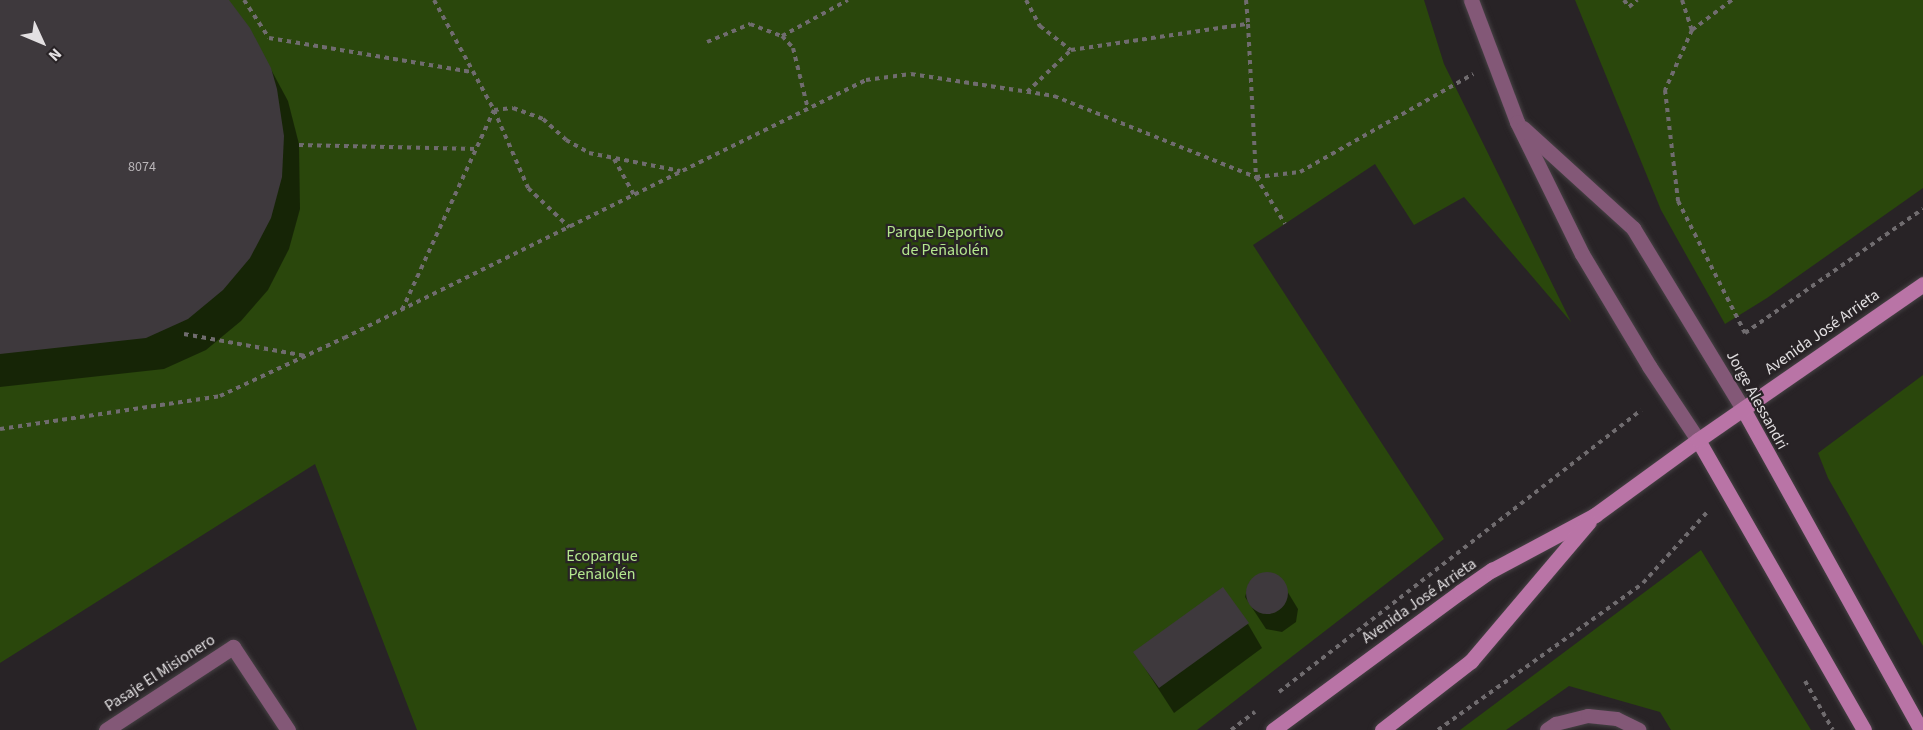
<!DOCTYPE html>
<html>
<head>
<meta charset="utf-8">
<style>
  body { margin:0 }
  #map { position:relative; width:1923px; height:730px; overflow:hidden; background:#282326; font-family:"Source Sans 3",sans-serif }
  div>[style] { position:absolute }
  .green>* { inset:0; background:#2a470c }
  .shadow>* { inset:0; background:#0007 }
  .building>* { inset:0; background:#3e393d }
  .round { border-radius:50% }
  .path>* { height:4px; margin-top:-2px; transform-origin:0; background:repeating-linear-gradient(90deg,#706c6f 0 4.5px,transparent 0 9px) }
  .roads { filter:drop-shadow(0 0 2px #464144) drop-shadow(0 0 2px #464144) }
  .service>* { height:14px; margin:-7px; padding:0 7px; transform-origin:7px; border-radius:7px; background:#835877 }
  .minor>* { height:15px; margin:-7.5px; padding:0 7.5px; transform-origin:7.5px; border-radius:7.5px; background:#835877 }
  .tertiary>* { height:15px; margin:-7.5px; padding:0 7.5px; transform-origin:7.5px; border-radius:7.5px; background:#835877 }
  .secondary>* { height:15px; margin:-7.5px; padding:0 7.5px; transform-origin:7.5px; border-radius:7.5px; background:#b974a6 }
  span { translate:-50% -50%; white-space:nowrap; text-align:center; line-height:1.15; -webkit-text-stroke:4.5px #282326; paint-order:stroke }
  .number-label { font-size:14px; color:#bab6b9 }
  .number-label span { -webkit-text-stroke-width:0 }
  .park-label { font-size:16px; color:#b4e78e }
  .street-label { font-size:16px; color:#e3e0e2 }
  .north { position:absolute; left:12px; top:12px; width:60px; height:60px; -webkit-text-stroke:4px #282326; paint-order:stroke; rotate:134deg; font-size:16px; font-weight:700; line-height:24px; text-align:center; color:#e3e0e2 }
  .north::after { content:''; display:block; margin:auto; width:21px; height:27px; background:#e3e0e2; clip-path:polygon(50% 0,100% 100%,50% 72%,0 100%) }
</style>
</head>
<body>
<div id="map">
  <div class="green">
    <i style="clip-path:polygon(0 0,1424px 0,1444px 64px,1571px 322px,1464px 197px,1414px 225px,1375px 164px,1253px 245px,1444px 539px,1197px 730px,417px 730px,315px 464px,0 663px)"></i>
    <i style="clip-path:polygon(1575px 0,1923px 0,1923px 188px,1767px 298px,1725px 324px,1661px 210px)"></i>
    <i style="clip-path:polygon(1923px 375px,1923px 646px,1828px 478px,1818px 453px)"></i>
    <i style="clip-path:polygon(1701px 550px,1811px 730px,1671px 730px,1660px 712px,1569px 686px,1506px 730px,1460px 730px)"></i>
  </div>
  <div class="shadow">
    <i style="clip-path:polygon(0 0,226px 0,260px 49px,288px 101px,299px 144px,300px 209px,289px 249px,268px 290px,241px 321px,206px 350px,164px 369px,0 387px)"></i>
    <i style="clip-path:polygon(1262px 573px,1278px 576px,1298px 609px,1296px 622px,1282px 632px,1266px 629px,1245px 597px,1249px 583px)"></i>
    <i style="clip-path:polygon(1248px 624px,1262px 648px,1174px 713px,1135px 653px)"></i>
  </div>
  <div class="building">
    <i style="clip-path:polygon(0 0,229px 0,250px 28px,271px 68px,277px 89px,284px 136px,282px 177px,271px 218px,250px 258px,223px 290px,188px 319px,146px 338px,0 354px)"></i>
    <i class="round" style="left:1246px;top:572px;width:42px;height:42px"></i>
    <i style="clip-path:polygon(1223px 587px,1249px 623px,1159px 688px,1133px 652px)"></i>
  </div>
  <div class="path">
    <i style="left:244px;top:0;width:45px;rotate:56.7deg"></i>
    <i style="left:269px;top:38px;width:207px;rotate:9.5deg"></i>
    <i style="left:434px;top:0;width:125px;rotate:61.4deg"></i>
    <i style="left:494px;top:110px;width:85px;rotate:66.4deg"></i>
    <i style="left:528px;top:188px;width:57px;rotate:43.6deg"></i>
    <i style="left:1026px;top:0;width:30px;rotate:62deg"></i>
    <i style="left:1040px;top:26px;width:39px;rotate:38deg"></i>
    <i style="left:1071px;top:50px;width:179px;rotate:-8.4deg"></i>
    <i style="left:1248px;top:24px;width:153px;rotate:87deg"></i>
    <i style="left:1256px;top:177px;width:55px;rotate:58.3deg"></i>
    <i style="left:1246px;top:0;width:24px;rotate:85deg"></i>
    <i style="left:1624px;top:0;width:9px;rotate:54deg"></i>
    <i style="left:1629px;top:7px;width:11px;rotate:-41deg"></i>
    <i style="left:1682px;top:0;width:32px;rotate:72deg"></i>
    <i style="left:1692px;top:30px;width:66px;rotate:114.2deg"></i>
    <i style="left:1665px;top:90px;width:112px;rotate:83.3deg"></i>
    <i style="left:1678px;top:201px;width:148px;rotate:63.1deg"></i>
    <i style="left:1745px;top:333px;width:217px;rotate:-34.9deg"></i>
    <i style="left:1692px;top:30px;width:50px;rotate:-36.9deg"></i>
    <i style="left:782px;top:36px;width:75px;rotate:-28.6deg"></i>
    <i style="left:707px;top:42px;width:47px;rotate:-22.7deg"></i>
    <i style="left:750px;top:24px;width:34px;rotate:21deg"></i>
    <i style="left:782px;top:36px;width:16px;rotate:47deg"></i>
    <i style="left:793px;top:48px;width:63px;rotate:76.2deg"></i>
    <i style="left:1027px;top:92px;width:61px;rotate:-43.7deg"></i>
    <i style="left:299px;top:145px;width:177px;rotate:1.3deg"></i>
    <i style="left:614px;top:159px;width:41px;rotate:60.9deg"></i>
    <i style="left:402px;top:310px;width:220px;rotate:-65.3deg"></i>
    <i style="left:494px;top:110px;width:19px;rotate:-6deg"></i>
    <i style="left:513px;top:108px;width:32px;rotate:20deg"></i>
    <i style="left:543px;top:119px;width:31px;rotate:42deg"></i>
    <i style="left:566px;top:140px;width:26px;rotate:29deg"></i>
    <i style="left:589px;top:153px;width:93px;rotate:11.2deg"></i>
    <i style="left:184px;top:334px;width:124px;rotate:10.2deg"></i>
    <i style="left:0;top:429px;width:222px;rotate:-8.5deg"></i>
    <i style="left:220px;top:396px;width:137px;rotate:-25.1deg"></i>
    <i style="left:344px;top:338px;width:582px;rotate:-26.3deg"></i>
    <i style="left:866px;top:80px;width:45px;rotate:-7.6deg"></i>
    <i style="left:911px;top:74px;width:145px;rotate:8.7deg"></i>
    <i style="left:1054px;top:96px;width:218px;rotate:21.9deg"></i>
    <i style="left:1256px;top:177px;width:44px;rotate:-6.5deg"></i>
    <i style="left:1300px;top:172px;width:199px;rotate:-29.5deg"></i>
    <i style="left:1805px;top:681px;width:56px;rotate:60.3deg"></i>
    <i style="left:1279px;top:692px;width:459px;rotate:-37.9deg"></i>
    <i style="left:1231px;top:730px;width:30px;rotate:-37deg"></i>
    <i style="left:1438px;top:730px;width:252px;rotate:-35.6deg"></i>
    <i style="left:1643px;top:583px;width:98px;rotate:-47.9deg"></i>
  </div>
  <div class="roads">
    <div class="service">
      <i style="left:1547px;top:730px;width:11px;rotate:-34deg"></i>
      <i style="left:1556px;top:724px;width:33px;rotate:-14deg"></i>
      <i style="left:1588px;top:716px;width:29px;rotate:6deg"></i>
      <i style="left:1617px;top:719px;width:25px;rotate:26deg"></i>
    </div>
    <div class="minor">
      <i style="left:106px;top:730px;width:152px;rotate:-33.2deg"></i>
      <i style="left:233px;top:647px;width:100px;rotate:56.5deg"></i>
    </div>
    <div class="tertiary">
      <i style="left:1471px;top:0;width:130px;rotate:69.3deg"></i>
      <i style="left:1517px;top:122px;width:147px;rotate:63.8deg"></i>
      <i style="left:1582px;top:254px;width:131px;rotate:59.1deg"></i>
      <i style="left:1649px;top:366px;width:89px;rotate:56.5deg"></i>
      <i style="left:1523px;top:128px;width:149px;rotate:42.3deg"></i>
      <i style="left:1633px;top:228px;width:212px;rotate:58.7deg"></i>
    </div>
    <div class="secondary">
      <i style="left:1743px;top:409px;width:367px;rotate:61deg"></i>
      <i style="left:1698px;top:440px;width:334px;rotate:60.2deg"></i>
      <i style="left:1273px;top:730px;width:232px;rotate:-36.4deg"></i>
      <i style="left:1460px;top:592px;width:39px;rotate:-35deg"></i>
      <i style="left:1492px;top:570px;width:117px;rotate:-28.1deg"></i>
      <i style="left:1595px;top:515px;width:127px;rotate:-36.1deg"></i>
      <i style="left:1698px;top:440px;width:274px;rotate:-34.7deg"></i>
      <i style="left:1382px;top:730px;width:113px;rotate:-37.8deg"></i>
      <i style="left:1471px;top:661px;width:182px;rotate:-49.7deg"></i>
    </div>
  </div>
  <div class="number-label">
    <span style="left:142px;top:167px">8074</span>
  </div>
  <div class="park-label">
    <span style="left:945px;top:241px">Parque Deportivo<br>de Peñalolén</span>
    <span style="left:602px;top:565px">Ecoparque<br>Peñalolén</span>
  </div>
  <div class="street-label">
    <span style="left:1822px;top:332px;rotate:-35deg">Avenida José Arrieta</span>
    <span style="left:1757px;top:400px;rotate:61deg">Jorge Alessandri</span>
    <span style="left:1419px;top:601px;rotate:-35deg">Avenida José Arrieta</span>
    <span style="left:160px;top:673px;rotate:-33deg">Pasaje El Misionero</span>
  </div>
  <div class="north">N</div>
</div>
</body>
</html>
